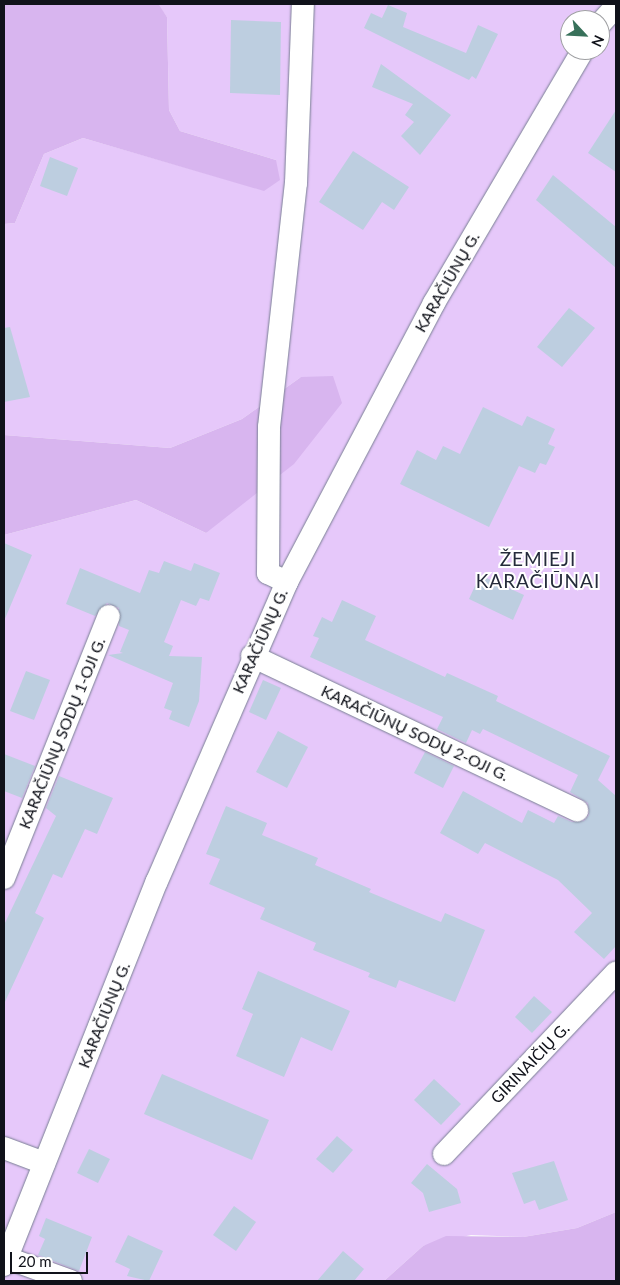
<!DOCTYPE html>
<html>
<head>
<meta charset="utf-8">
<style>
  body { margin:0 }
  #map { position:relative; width:620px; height:1285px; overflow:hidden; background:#fbfbfb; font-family:Lato,sans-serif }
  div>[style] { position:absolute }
  .green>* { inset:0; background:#e6c8fa }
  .forest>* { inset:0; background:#d8b5ef }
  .building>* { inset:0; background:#bdcee0 }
  .roads { filter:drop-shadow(0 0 1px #787f93) drop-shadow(0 0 1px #787f93) }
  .minor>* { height:22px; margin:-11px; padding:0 11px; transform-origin:11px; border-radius:11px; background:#fff }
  span { translate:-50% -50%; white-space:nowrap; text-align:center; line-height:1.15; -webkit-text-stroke:4px #fff; paint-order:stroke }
  .street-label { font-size:16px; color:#10121a }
  .quarter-label { font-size:19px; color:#252b3b; letter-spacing:1px }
  .frame { position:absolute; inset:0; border:5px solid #10121a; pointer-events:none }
  .north { position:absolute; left:560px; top:10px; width:50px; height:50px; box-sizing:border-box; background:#fff; border:1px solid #9fa0a3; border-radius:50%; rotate:115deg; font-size:14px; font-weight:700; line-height:20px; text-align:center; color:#10121a }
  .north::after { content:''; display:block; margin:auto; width:18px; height:22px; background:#38715a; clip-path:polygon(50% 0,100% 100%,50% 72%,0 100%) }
  .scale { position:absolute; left:10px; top:1252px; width:78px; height:22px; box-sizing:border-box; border:2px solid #10121a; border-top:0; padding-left:6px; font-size:15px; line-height:18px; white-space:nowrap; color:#10121a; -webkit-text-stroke:4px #fff; paint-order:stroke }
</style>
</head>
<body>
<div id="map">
  <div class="green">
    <i style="clip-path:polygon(evenodd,157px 4px,616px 4px,616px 1212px,577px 1228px,523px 1237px,471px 1235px,423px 1246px,384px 1281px,4px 1281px,4px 535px,136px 500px,206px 533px,301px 377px,242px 419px,170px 448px,4px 435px,4px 224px,15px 223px,44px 154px,83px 138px,263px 190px,276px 160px,180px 131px,169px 110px,167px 17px,157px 4px,570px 20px,600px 20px,600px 50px,570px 50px,570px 20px)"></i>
  </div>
  <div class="forest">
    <i style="clip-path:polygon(4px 4px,159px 5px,167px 17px,169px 110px,180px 131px,276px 160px,280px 180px,264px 191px,83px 138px,44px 154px,15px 223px,4px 224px)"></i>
    <i style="clip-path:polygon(333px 376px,342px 403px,294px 464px,206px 533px,136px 500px,4px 535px,4px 435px,170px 448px,242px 419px,301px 377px)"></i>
    <i style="clip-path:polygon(616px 1212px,616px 1281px,384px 1281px,423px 1246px,446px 1236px,523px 1237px,577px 1228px)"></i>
  </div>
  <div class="building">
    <i style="clip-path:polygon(388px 5px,407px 13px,403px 27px,466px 53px,478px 25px,498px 34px,476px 79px,472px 76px,469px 80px,364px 28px,371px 13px,382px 18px)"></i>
    <i style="clip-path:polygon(231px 20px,281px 22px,280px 95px,230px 93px)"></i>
    <i style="clip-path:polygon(381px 64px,451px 115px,420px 155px,401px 136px,414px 122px,405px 115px,413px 104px,372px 87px)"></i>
    <i style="clip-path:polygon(616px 110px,616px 172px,588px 153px)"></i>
    <i style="clip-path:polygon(353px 151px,409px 187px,394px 210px,382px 202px,363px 230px,319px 202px)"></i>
    <i style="clip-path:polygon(50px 157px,78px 168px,67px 196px,40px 186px)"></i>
    <i style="clip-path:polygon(553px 175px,616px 227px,616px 268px,536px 200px)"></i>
    <i style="clip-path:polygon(569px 308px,595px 328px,562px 367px,537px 347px)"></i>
    <i style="clip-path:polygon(10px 327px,30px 397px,4px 402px,4px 328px)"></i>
    <i style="clip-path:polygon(483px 407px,522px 426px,527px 416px,555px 429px,548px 444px,555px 447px,546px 465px,540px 463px,535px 473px,519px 466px,489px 527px,400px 484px,417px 450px,436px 460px,443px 446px,460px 454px)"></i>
    <i style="clip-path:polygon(4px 543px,32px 555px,4px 621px)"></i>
    <i style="clip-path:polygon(164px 561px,191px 571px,194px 563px,220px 573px,209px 601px,200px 598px,196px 606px,181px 600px,164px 642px,173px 646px,169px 656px,202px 657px,199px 701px,189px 727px,169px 719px,172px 711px,164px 708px,173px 683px,108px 655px,123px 653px,120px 652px,129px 630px,119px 626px,119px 608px,107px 603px,95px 616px,66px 604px,80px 568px,140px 593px,149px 570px,159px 573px)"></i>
    <i style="clip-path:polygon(480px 575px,524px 595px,513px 620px,469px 599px)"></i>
    <i style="clip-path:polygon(342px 600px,376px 616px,365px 640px,445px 677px,447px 673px,498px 696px,496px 701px,610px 756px,598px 780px,616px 796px,616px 946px,604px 959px,574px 932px,592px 913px,558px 880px,485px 843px,478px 854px,440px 833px,463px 791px,522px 823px,528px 810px,554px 823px,558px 816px,572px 822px,584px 821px,589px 815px,588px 803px,570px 792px,578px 775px,483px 729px,480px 734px,472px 730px,466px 743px,437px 729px,443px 717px,310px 657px,319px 638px,313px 636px,322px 617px,332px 622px)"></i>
    <i style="clip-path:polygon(26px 671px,50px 680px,34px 720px,10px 711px)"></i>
    <i style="clip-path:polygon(263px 680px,281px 688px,266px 720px,249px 712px)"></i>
    <i style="clip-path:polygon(278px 731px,308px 747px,287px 788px,256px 772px)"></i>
    <i style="clip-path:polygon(425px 752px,454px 766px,443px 788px,414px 773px)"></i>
    <i style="clip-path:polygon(4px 754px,35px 766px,22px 798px,4px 791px)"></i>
    <i style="clip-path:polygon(59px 776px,113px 798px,97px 834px,85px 829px,62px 878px,53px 874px,35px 913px,44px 918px,4px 1004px,4px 925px,56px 816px,46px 808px)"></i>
    <i style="clip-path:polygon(226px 806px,267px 823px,262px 835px,318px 858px,315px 865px,371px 889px,369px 892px,441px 922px,445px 913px,485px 930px,455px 1002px,399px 980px,396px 988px,368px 977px,370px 973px,313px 950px,316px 943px,260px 919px,265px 908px,209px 884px,220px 859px,206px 854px)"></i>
    <i style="clip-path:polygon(258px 971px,350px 1011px,332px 1051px,301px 1037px,284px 1077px,236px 1056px,253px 1014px,242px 1009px)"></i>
    <i style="clip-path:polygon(534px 996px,552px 1012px,532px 1033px,515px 1017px)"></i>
    <i style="clip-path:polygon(162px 1074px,269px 1120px,252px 1160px,144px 1114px)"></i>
    <i style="clip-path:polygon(434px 1079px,461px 1104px,441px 1125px,414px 1100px)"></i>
    <i style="clip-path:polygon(337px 1136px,353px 1150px,333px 1173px,316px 1159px)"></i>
    <i style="clip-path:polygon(89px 1149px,110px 1159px,98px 1183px,77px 1173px)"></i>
    <i style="clip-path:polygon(554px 1161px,568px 1200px,539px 1210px,535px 1200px,524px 1204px,512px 1173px)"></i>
    <i style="clip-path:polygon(427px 1164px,457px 1189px,461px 1203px,429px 1212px,423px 1193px,411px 1183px)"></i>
    <i style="clip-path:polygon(234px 1206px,256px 1222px,236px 1251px,213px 1235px)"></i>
    <i style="clip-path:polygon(46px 1218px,92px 1237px,79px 1271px,38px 1255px,45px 1239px,39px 1236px)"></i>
    <i style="clip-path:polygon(128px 1235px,163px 1251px,149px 1281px,127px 1276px,130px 1269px,115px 1262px)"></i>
    <i style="clip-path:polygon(343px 1251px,364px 1269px,354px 1281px,317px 1281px)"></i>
  </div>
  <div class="roads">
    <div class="minor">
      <i style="left:600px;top:24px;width:24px;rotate:-48deg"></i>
      <i style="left:287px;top:582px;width:21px;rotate:-155deg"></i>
      <i style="left:268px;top:573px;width:146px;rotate:-89.6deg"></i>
      <i style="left:269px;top:427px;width:245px;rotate:-83.7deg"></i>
      <i style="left:296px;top:183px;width:179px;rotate:-87.8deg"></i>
      <i style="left:252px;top:656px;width:360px;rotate:25.4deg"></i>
      <i style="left:4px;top:878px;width:282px;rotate:-68.2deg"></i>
      <i style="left:4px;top:1148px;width:43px;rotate:20.6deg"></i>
      <i style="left:444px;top:1154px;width:250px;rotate:-46.5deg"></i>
      <i style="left:7px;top:1258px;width:68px;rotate:19.8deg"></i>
      <i style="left:4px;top:1265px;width:413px;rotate:-68.3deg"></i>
      <i style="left:157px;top:881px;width:326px;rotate:-66.5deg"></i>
      <i style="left:287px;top:582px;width:315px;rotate:-62.2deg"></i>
      <i style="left:434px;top:303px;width:294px;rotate:-59.5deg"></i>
    </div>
  </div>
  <div class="street-label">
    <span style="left:447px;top:282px;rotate:-60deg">KARAČIŪNŲ G.</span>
    <span style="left:260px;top:641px;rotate:-66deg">KARAČIŪNŲ G.</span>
    <span style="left:62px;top:733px;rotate:-68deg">KARAČIŪNŲ SODŲ 1-OJI G.</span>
    <span style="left:415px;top:733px;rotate:25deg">KARAČIŪNŲ SODŲ 2-OJI G.</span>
    <span style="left:104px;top:1015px;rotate:-68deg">KARAČIŪNŲ G.</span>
    <span style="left:530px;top:1063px;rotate:-46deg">GIRINAIČIŲ G.</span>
  </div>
  <div class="quarter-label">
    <span style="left:538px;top:570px">ŽEMIEJI<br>KARAČIŪNAI</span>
  </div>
  <div class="frame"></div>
  <div class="north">N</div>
  <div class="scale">20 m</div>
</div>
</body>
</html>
